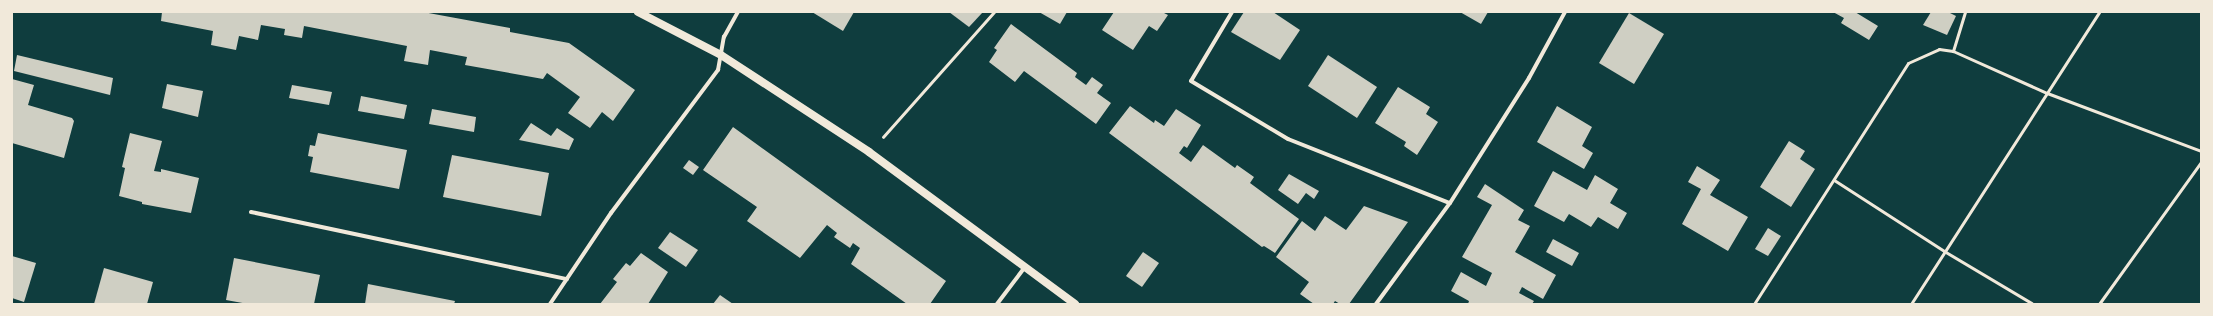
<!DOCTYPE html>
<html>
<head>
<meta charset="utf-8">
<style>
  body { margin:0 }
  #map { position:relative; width:2213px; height:316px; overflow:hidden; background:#0f3d3e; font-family:Figtree,sans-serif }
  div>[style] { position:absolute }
  .building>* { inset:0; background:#cfcfc3 }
  .path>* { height:2.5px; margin:-1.25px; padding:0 1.25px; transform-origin:1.25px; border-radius:1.25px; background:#f1e9da }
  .service>* { height:3px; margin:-1.5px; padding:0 1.5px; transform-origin:1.5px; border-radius:1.5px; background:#f1e9da }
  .minor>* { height:4px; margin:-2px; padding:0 2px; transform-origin:2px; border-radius:2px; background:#f1e9da }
  .secondary>* { height:8px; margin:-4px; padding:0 4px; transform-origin:4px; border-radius:4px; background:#f1e9da }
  span { translate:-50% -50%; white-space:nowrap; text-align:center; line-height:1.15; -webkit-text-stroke:3px #f1e9da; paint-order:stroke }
  .frame { position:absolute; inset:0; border:13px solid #f1e9da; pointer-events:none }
</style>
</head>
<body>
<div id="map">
  <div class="building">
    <i style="clip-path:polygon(162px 12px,423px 12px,510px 28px,510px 32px,569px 43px,635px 90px,613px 121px,602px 112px,590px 128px,568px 113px,580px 97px,547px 73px,543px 79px,465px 65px,467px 57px,430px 50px,428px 65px,404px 61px,407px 46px,304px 26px,302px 38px,284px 35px,285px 29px,261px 25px,258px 40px,239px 36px,236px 50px,211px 45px,213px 31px,161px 21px)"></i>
    <i style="clip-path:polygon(812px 12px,854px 12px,843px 31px)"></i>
    <i style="clip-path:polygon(949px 12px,983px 12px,969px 27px)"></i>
    <i style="clip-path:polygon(1039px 12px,1067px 12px,1060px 24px)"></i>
    <i style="clip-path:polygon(1114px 12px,1162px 12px,1168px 15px,1157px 31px,1149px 26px,1133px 50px,1102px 30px)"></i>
    <i style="clip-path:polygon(1244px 12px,1273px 12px,1300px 30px,1280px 60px,1231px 32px)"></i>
    <i style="clip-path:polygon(1460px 12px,1488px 12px,1481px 24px)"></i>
    <i style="clip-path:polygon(1833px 12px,1855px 12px,1878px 26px,1869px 40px,1841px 23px,1844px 18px)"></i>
    <i style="clip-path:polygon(1931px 12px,1948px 12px,1956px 16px,1947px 35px,1923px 25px)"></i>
    <i style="clip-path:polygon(1629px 13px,1664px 34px,1634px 84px,1599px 63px)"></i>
    <i style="clip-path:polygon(1011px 24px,1077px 73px,1075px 77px,1086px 85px,1092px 77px,1103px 85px,1097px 93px,1111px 103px,1096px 124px,1024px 71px,1015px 82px,989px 62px,997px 50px,994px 48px)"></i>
    <i style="clip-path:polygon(17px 55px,113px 78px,110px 95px,14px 71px)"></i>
    <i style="clip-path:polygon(1328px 55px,1377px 87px,1357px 118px,1308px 86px)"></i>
    <i style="clip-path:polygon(12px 79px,34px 85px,28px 105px,72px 118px,74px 121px,64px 158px,12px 143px)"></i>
    <i style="clip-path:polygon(167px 84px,203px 91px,198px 117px,162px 108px)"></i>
    <i style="clip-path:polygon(292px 85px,332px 92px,329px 105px,289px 98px)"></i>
    <i style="clip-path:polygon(1398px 87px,1430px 107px,1426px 114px,1438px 122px,1417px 155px,1404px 146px,1406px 142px,1375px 123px)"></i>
    <i style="clip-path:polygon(361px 96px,407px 105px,404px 119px,358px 111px)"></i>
    <i style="clip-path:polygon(1130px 106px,1154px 123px,1155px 120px,1164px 126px,1176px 109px,1201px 125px,1187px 148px,1184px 146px,1179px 153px,1191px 162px,1203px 145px,1235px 168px,1237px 165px,1254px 177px,1250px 183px,1299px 219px,1275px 253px,1264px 246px,1262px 247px,1109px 133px)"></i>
    <i style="clip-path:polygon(1557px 106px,1592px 127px,1582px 146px,1593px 153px,1584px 169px,1537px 142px)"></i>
    <i style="clip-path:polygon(432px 109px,476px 117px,474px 132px,429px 124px)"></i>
    <i style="clip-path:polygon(531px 123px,551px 136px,557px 128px,574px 139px,569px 150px,519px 140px)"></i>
    <i style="clip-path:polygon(733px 127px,946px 281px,930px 304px,907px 304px,851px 264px,860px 248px,853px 243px,850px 248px,834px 237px,837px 233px,827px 225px,800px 258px,747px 221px,757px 207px,703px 170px)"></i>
    <i style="clip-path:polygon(130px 133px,162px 141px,154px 171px,161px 172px,161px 169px,199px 178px,191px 213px,142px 204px,142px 202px,119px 196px,125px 168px,122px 167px)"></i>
    <i style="clip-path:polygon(318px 133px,407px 150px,399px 189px,310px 172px,313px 157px,308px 156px,310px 145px,315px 146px)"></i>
    <i style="clip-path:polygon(1789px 141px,1805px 151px,1800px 159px,1815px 169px,1791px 207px,1760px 187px)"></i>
    <i style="clip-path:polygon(452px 155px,549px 173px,541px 216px,443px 197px)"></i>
    <i style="clip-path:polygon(689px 160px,699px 167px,693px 175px,683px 168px)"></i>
    <i style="clip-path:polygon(1697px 166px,1720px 180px,1710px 195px,1748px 217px,1728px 251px,1682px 224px,1701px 189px,1688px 182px)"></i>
    <i style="clip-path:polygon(1553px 171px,1587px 190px,1595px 175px,1618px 189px,1610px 203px,1627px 213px,1618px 229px,1598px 217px,1591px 227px,1569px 214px,1564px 222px,1534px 206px)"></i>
    <i style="clip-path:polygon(1289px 174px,1319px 191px,1314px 199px,1306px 193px,1298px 204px,1278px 190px)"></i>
    <i style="clip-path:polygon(1485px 184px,1524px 210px,1518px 220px,1530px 226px,1515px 252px,1556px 275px,1543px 299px,1522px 287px,1519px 293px,1534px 301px,1532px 304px,1468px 304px,1469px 301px,1451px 291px,1461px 272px,1486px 286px,1492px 273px,1462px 257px,1492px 205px,1477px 197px)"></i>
    <i style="clip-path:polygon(1364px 206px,1408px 222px,1349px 304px,1340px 304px,1335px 301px,1333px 304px,1314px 304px,1300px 294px,1309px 282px,1276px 257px,1302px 221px,1315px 231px,1325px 216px,1346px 230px)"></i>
    <i style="clip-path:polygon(1768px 228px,1781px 236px,1768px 256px,1755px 249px)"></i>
    <i style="clip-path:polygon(670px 232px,698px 250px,686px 267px,658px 248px)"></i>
    <i style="clip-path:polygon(1553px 239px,1579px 253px,1572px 266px,1546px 252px)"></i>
    <i style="clip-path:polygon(1143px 252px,1159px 263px,1142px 287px,1126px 276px)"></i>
    <i style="clip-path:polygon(641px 253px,668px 272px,648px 304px,600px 304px,617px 282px,613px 279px,626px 263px,630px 266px)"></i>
    <i style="clip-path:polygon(12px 256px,36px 263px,24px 302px,12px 298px)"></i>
    <i style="clip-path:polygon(234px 258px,320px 275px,314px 304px,248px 304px,226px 300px)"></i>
    <i style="clip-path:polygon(104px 268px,153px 282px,147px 304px,94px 304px)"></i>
    <i style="clip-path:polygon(368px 284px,455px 301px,454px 304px,365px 304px)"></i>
    <i style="clip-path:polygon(720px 295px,733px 304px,713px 304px)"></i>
  </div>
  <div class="path">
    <i style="left:883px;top:137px;width:167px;rotate:-48.4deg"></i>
  </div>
  <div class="service">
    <i style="left:1965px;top:12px;width:41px;rotate:107.1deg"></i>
    <i style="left:1953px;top:51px;width:103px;rotate:24.1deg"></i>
    <i style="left:2047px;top:93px;width:165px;rotate:20.6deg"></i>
    <i style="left:1834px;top:180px;width:131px;rotate:32.8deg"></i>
    <i style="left:1944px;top:251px;width:104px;rotate:30.8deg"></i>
    <i style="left:1754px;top:304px;width:286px;rotate:-57.4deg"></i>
    <i style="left:1908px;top:63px;width:34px;rotate:-24deg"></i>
    <i style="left:1939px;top:49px;width:14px;rotate:8deg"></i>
    <i style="left:1911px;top:304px;width:347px;rotate:-57.2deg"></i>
    <i style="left:2099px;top:304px;width:175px;rotate:-54.3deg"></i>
  </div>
  <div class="minor">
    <i style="left:1232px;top:12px;width:80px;rotate:120.7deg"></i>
    <i style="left:1191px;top:81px;width:113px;rotate:30.9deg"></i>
    <i style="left:1288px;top:139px;width:174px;rotate:21.6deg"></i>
    <i style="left:251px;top:212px;width:323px;rotate:12deg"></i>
    <i style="left:550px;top:304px;width:110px;rotate:-56.2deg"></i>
    <i style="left:611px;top:213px;width:179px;rotate:-53.2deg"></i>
    <i style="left:718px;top:70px;width:34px;rotate:-80deg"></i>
    <i style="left:724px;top:37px;width:29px;rotate:-61deg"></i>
    <i style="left:997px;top:304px;width:46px;rotate:-52.9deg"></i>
    <i style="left:1376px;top:304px;width:125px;rotate:-53.8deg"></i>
    <i style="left:1450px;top:203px;width:148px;rotate:-57.7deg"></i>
    <i style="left:1529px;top:78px;width:75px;rotate:-61.4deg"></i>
  </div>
  <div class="secondary">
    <i style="left:638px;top:12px;width:93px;rotate:27.4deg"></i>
    <i style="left:721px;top:55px;width:177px;rotate:33.2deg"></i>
    <i style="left:869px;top:152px;width:256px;rotate:36.4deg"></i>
  </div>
  <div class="frame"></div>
</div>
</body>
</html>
